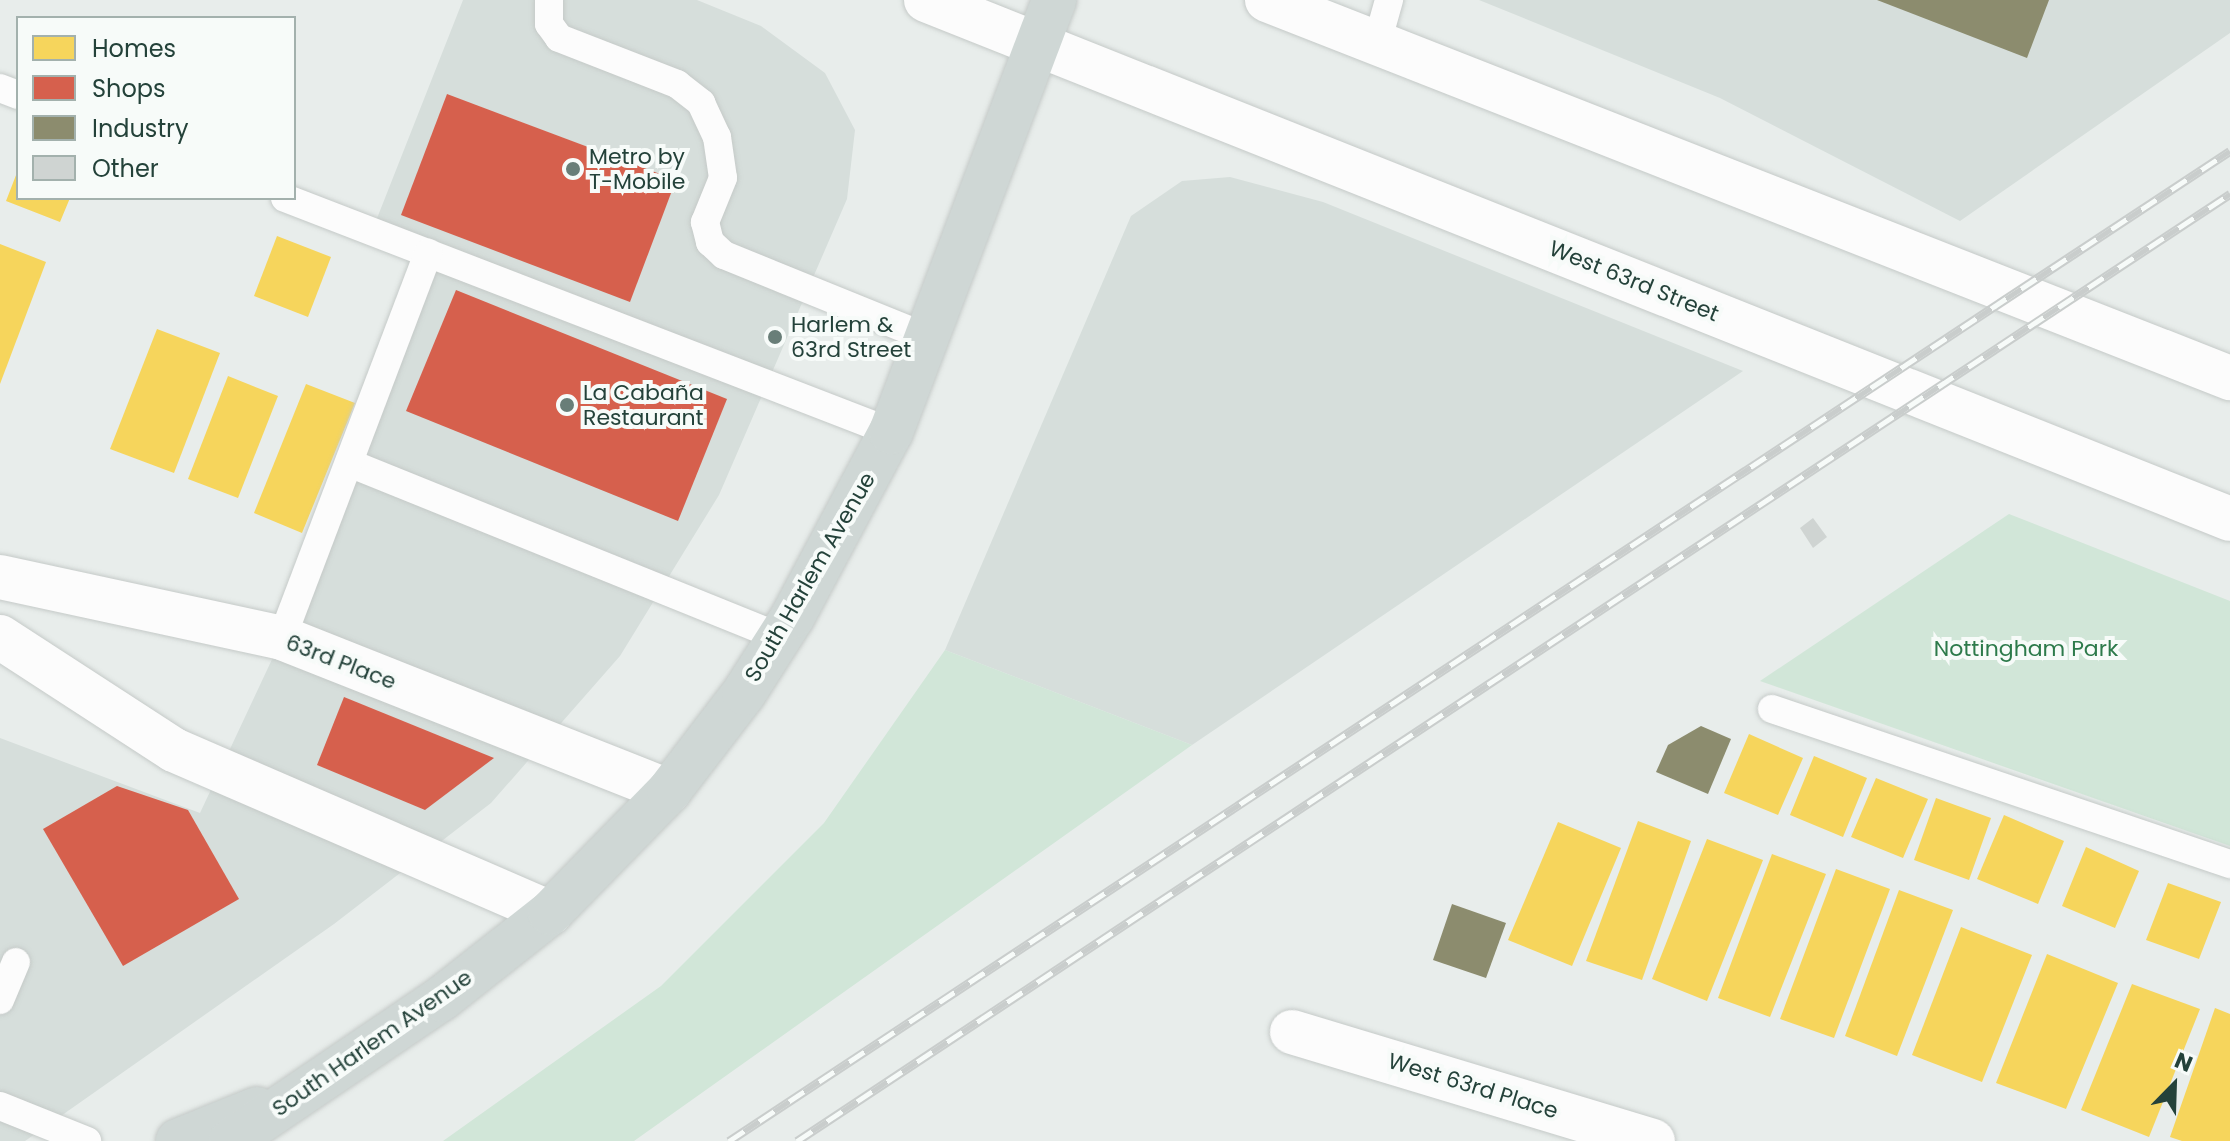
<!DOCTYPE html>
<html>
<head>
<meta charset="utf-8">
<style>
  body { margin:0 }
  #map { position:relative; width:2230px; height:1141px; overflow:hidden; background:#e8edeb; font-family:Poppins,sans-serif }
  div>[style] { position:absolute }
  .built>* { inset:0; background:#d6dedb }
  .green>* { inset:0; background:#d1e6d8 }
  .homes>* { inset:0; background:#f6d55c }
  .shops>* { inset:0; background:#d6604d }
  .industry>* { inset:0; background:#8c8c6e }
  .building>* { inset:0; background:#cfd4d2 }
  .roads { filter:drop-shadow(0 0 2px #c5cac8) drop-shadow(0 0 2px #c5cac8) }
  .service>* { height:28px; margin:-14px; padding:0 14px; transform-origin:14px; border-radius:14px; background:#fcfcfc }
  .minor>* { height:44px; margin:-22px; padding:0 22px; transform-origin:22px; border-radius:22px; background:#fcfcfc }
  .secondary>* { height:44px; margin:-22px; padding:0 22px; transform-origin:22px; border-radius:22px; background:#fcfcfc }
  .primary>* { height:44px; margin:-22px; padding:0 22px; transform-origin:22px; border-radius:22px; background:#cfd7d5 }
  .rail>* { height:9px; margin-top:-4.5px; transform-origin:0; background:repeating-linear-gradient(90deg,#f7fbf9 0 18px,#c9cdcc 0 36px); box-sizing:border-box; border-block:2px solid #c9cdcc }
  .dots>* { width:22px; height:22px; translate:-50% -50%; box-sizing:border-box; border:4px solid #f7fbf9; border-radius:50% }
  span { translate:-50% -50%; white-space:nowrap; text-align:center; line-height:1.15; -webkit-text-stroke:8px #f7fbf9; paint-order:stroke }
  .poi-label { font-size:22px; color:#24423a }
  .left { translate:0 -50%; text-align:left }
  .street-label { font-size:22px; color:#24423a }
  .park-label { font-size:22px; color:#2d7a4b }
  .legend { position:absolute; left:16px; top:16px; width:280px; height:184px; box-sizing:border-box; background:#f7fbf9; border:2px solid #a3b1ad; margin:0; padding:10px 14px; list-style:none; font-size:24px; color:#24423a }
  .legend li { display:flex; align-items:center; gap:16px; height:40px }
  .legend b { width:40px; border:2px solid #a3b1ad }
  .north { position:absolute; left:2134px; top:1045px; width:80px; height:80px; -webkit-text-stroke:6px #f7fbf9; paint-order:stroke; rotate:23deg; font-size:22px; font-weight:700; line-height:32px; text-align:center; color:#24423a }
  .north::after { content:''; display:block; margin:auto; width:28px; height:36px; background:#24423a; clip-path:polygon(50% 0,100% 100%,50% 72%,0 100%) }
</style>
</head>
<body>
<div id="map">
  <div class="built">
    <i style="clip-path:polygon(463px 0,697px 0,761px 26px,825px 73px,855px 130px,847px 199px,719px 495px,620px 656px,491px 803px,334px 924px,48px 1125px,25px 1141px,0 1141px,0 738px,200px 813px,282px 638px,428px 254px,372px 231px)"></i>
    <i style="clip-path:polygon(1479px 0,2230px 0,2230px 33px,1960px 221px,1720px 98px)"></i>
    <i style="clip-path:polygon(1230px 177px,1323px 202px,1743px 371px,1192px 745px,945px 650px,1131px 216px,1182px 181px)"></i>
  </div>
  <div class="green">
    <i style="clip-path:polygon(2009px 514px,2230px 601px,2230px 846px,1760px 681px)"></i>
    <i style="clip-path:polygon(945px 650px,1192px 745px,634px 1141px,443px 1141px,661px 986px,824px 823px)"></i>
  </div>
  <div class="homes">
    <i style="clip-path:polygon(18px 170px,18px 198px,70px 198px,60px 222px,6px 201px)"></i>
    <i style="clip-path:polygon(277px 236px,331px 257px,308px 317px,254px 296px)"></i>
    <i style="clip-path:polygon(0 244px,46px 262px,0 384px)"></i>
    <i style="clip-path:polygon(157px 329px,220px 353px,174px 473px,110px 449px)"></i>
    <i style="clip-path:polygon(228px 376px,278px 396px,238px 498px,188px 479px)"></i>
    <i style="clip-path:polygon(306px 384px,355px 403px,302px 533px,254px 513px)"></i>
    <i style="clip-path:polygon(1749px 734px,1803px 758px,1778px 815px,1724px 793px)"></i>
    <i style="clip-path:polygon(1814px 756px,1867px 778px,1843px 837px,1790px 815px)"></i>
    <i style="clip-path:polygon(1876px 778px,1928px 799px,1903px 858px,1851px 837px)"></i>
    <i style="clip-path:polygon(1936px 798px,1991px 818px,1969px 880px,1914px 860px)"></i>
    <i style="clip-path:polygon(2004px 815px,2064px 841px,2038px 904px,1977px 879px)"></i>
    <i style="clip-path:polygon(1638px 821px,1691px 841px,1642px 980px,1586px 961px)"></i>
    <i style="clip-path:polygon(1558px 822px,1621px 848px,1572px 966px,1508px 940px)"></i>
    <i style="clip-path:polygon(1707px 839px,1763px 860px,1707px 1001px,1652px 979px)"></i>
    <i style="clip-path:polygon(2086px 847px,2139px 871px,2115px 928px,2062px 906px)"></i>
    <i style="clip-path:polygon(1772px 854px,1826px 874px,1770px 1017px,1718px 998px)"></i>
    <i style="clip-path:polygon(1836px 869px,1890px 889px,1834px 1038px,1780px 1019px)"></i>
    <i style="clip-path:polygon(2168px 883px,2221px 902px,2199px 959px,2146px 940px)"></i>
    <i style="clip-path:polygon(1899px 890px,1953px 910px,1897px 1056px,1845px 1036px)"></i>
    <i style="clip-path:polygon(1961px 927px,2032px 955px,1982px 1082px,1912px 1055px)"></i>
    <i style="clip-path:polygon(2047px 954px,2118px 983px,2066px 1109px,1996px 1083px)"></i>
    <i style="clip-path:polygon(2132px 984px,2200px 1009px,2149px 1137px,2081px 1110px)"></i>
    <i style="clip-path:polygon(2215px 1008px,2230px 1014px,2230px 1141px,2182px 1141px,2170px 1137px)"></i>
  </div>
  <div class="shops">
    <i style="clip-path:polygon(447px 94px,676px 180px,630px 302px,401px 215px)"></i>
    <i style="clip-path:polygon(456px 290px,727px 399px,678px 521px,406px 411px)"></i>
    <i style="clip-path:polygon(344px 697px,494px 758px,425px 810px,317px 765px)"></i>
    <i style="clip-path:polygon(117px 786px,188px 810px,239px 899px,123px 966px,43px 829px)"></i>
  </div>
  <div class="industry">
    <i style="clip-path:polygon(1877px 0,2049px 0,2027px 58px)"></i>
    <i style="clip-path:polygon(1701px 726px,1731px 739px,1708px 794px,1656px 772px,1668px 745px)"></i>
    <i style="clip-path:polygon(1452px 904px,1506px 923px,1486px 978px,1433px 960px)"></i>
  </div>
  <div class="building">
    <i style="clip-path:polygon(1813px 518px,1827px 537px,1813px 548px,1800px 528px)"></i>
  </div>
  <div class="roads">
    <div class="service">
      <i style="left:549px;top:0;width:24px;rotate:90deg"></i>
      <i style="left:549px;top:24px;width:17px;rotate:54deg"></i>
      <i style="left:559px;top:38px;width:127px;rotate:21.3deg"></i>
      <i style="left:677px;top:84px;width:31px;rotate:38deg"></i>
      <i style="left:701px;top:103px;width:38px;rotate:65deg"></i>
      <i style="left:717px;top:137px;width:41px;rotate:81.7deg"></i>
      <i style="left:723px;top:178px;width:48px;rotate:112.2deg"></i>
      <i style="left:705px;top:222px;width:21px;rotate:76deg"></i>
      <i style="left:710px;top:242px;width:19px;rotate:43deg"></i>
      <i style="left:724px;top:255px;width:218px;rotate:22.1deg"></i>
      <i style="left:1377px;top:43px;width:45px;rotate:-74.4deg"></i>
      <i style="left:0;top:88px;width:19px;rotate:21deg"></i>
      <i style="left:285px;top:198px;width:650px;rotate:21.11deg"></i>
      <i style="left:349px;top:463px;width:464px;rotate:22deg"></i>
      <i style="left:282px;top:638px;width:412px;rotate:-69.2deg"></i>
      <i style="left:1772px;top:709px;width:484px;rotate:18.7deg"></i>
      <i style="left:0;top:1000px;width:41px;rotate:-67.2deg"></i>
      <i style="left:0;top:1106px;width:94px;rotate:21.9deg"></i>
    </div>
    <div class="minor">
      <i style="left:0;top:577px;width:289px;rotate:12.2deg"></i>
      <i style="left:282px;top:638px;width:416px;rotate:21.6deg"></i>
      <i style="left:0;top:637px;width:207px;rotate:33deg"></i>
      <i style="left:174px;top:750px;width:410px;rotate:23.4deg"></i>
      <i style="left:1292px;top:1032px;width:377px;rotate:16.8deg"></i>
    </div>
    <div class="secondary">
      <i style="left:926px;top:0;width:1403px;rotate:21.7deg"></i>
      <i style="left:1267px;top:0;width:1035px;rotate:21.43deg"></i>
    </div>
    <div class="primary">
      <i style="left:178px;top:1141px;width:85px;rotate:-22.1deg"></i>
      <i style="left:231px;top:1141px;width:254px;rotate:-34.1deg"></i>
      <i style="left:441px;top:999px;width:139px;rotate:-38.3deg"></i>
      <i style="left:550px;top:913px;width:170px;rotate:-45.7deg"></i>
      <i style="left:669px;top:791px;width:123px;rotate:-52.6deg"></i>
      <i style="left:744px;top:693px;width:91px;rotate:-57.5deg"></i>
      <i style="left:793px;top:616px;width:208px;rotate:-62deg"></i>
      <i style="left:891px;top:432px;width:462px;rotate:-69.3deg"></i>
    </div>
  </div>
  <div class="rail">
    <i style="left:729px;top:1141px;width:1798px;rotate:-33.41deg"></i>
    <i style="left:797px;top:1141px;width:1718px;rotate:-33.46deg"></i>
  </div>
  <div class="dots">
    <i style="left:573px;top:169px;background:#697e78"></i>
    <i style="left:775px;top:337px;background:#697e78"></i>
    <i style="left:567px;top:405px;background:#697e78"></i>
  </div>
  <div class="poi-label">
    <span class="left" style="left:589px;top:169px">Metro by<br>T-Mobile</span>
    <span class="left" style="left:791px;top:337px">Harlem &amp;<br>63rd Street</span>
    <span class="left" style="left:583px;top:405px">La Cabaña<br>Restaurant</span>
  </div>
  <div class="street-label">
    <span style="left:1634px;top:281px;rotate:22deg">West 63rd Street</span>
    <span style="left:810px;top:577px;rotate:-60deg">South Harlem Avenue</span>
    <span style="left:341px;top:662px;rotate:21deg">63rd Place</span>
    <span style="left:372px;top:1043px;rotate:-35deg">South Harlem Avenue</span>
    <span style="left:1473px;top:1086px;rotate:17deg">West 63rd Place</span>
  </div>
  <div class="park-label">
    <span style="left:2026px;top:649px">Nottingham Park</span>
  </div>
  <ul class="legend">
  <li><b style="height:22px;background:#f6d55c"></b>Homes</li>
  <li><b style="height:22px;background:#d6604d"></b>Shops</li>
  <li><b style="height:22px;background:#8c8c6e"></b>Industry</li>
  <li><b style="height:22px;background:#cfd4d2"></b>Other</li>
  </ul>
  <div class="north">N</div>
</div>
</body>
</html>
